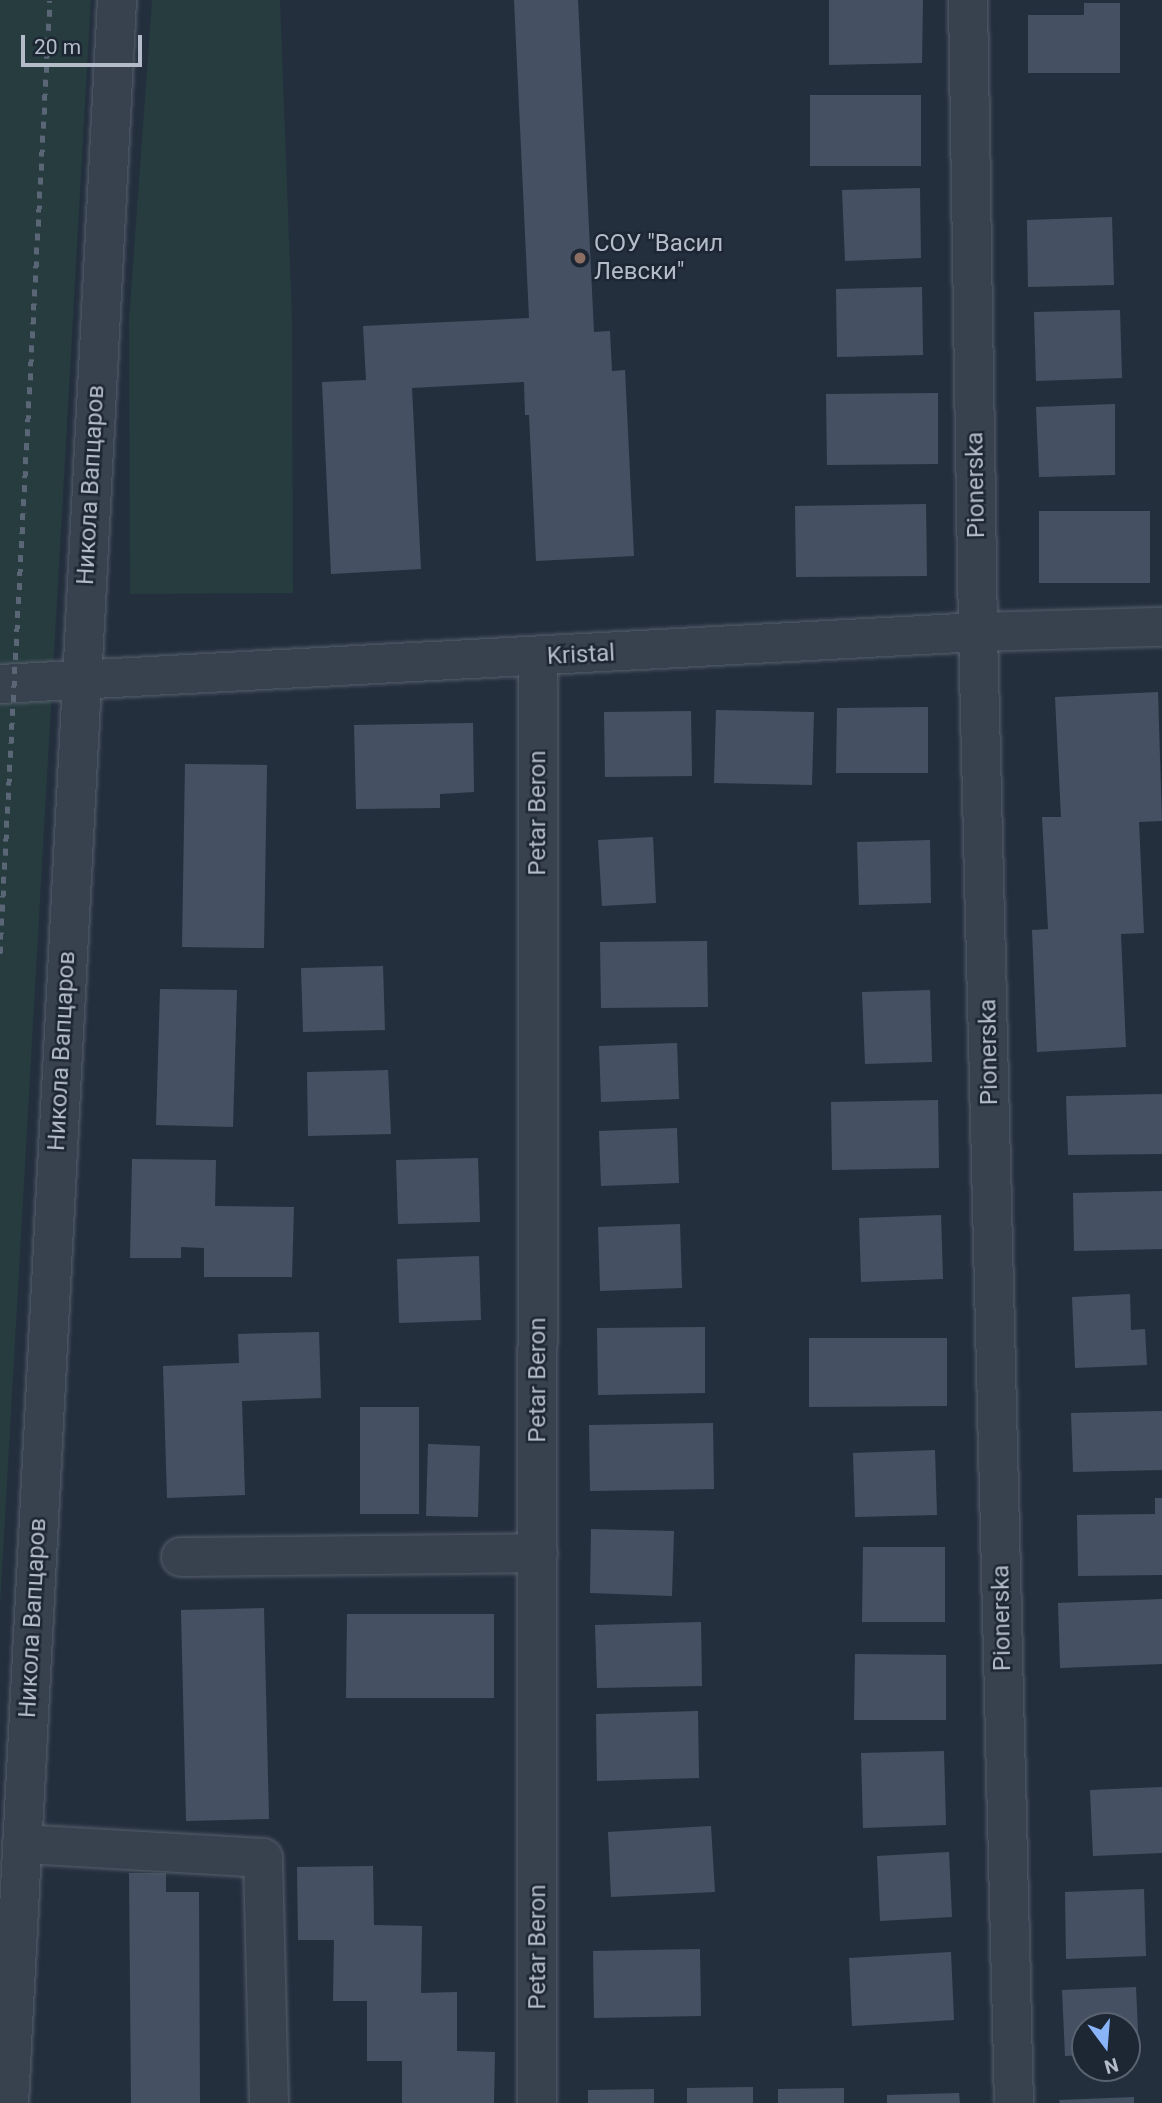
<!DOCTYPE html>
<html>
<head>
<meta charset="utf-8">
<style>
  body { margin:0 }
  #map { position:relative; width:1162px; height:2103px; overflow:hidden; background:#242f3e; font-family:Roboto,sans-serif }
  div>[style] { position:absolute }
  .green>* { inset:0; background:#263c3f }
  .building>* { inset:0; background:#455162 }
  .roads { filter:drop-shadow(0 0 2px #565f6c) drop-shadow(0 0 2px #565f6c) }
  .minor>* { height:38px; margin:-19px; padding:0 19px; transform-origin:19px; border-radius:19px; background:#38414e }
  .rail>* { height:5px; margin-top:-2.5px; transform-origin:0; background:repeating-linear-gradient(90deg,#5a6575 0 7px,transparent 0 14px) }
  .dots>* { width:19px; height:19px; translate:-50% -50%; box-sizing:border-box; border:4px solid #1d2633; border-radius:50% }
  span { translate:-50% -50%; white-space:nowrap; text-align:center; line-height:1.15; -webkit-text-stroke:5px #1d2633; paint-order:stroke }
  .poi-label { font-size:24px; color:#b4bcc9 }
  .left { translate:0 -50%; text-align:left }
  .street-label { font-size:24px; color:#b4bcc9 }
  .north { position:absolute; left:1071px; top:2012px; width:70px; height:70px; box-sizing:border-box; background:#1d2633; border:2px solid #59626f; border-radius:50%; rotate:164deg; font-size:19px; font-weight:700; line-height:28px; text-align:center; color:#b4bcc9 }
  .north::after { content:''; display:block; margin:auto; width:24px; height:32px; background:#8ab4f8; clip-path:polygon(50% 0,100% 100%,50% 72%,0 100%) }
  .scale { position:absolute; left:21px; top:35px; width:121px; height:32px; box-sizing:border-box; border:4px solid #b4bcc9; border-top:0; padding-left:9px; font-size:21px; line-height:24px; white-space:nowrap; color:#b4bcc9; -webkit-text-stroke:5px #1d2633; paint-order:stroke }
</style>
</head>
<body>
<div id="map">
  <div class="green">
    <i style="clip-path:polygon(0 0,91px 0,0 1606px)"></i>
    <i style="clip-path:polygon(152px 0,280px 0,292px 319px,293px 593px,130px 594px,129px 320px)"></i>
  </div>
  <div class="building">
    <i style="clip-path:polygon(514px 0,578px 0,594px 332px,610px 331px,612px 371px,625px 370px,634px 556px,536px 561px,529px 415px,525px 415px,524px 382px,412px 388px,421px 569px,331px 574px,322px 382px,366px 380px,363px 326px,529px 318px)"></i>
    <i style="clip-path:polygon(829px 0,923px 0,922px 63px,829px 65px)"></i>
    <i style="clip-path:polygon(1084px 3px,1120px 3px,1120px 73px,1028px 73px,1028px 15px,1084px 15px)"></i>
    <i style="clip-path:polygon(810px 95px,921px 95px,921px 166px,810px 166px)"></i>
    <i style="clip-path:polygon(920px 188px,921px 258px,845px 261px,842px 190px)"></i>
    <i style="clip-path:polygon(1112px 217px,1114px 285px,1028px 287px,1027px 220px)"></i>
    <i style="clip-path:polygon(922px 287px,923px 355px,837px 357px,836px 289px)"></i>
    <i style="clip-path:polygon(1120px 310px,1122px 378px,1036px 381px,1034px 312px)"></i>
    <i style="clip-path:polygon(938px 393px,938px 464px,827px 465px,826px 394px)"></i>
    <i style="clip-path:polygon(1115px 404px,1115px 475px,1039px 477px,1036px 407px)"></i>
    <i style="clip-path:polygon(926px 504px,927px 576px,796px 577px,795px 506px)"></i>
    <i style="clip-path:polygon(1039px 511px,1150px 511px,1150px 583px,1039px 583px)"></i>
    <i style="clip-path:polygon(1158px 692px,1162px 821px,1139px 822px,1144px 933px,1121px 934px,1126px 1047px,1037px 1052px,1032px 930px,1048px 929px,1042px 817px,1061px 817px,1055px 697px)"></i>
    <i style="clip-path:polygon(928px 707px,928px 773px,836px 773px,837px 708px)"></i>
    <i style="clip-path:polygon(716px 710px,814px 712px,812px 785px,714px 783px)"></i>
    <i style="clip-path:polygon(691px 711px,692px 776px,605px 777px,604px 712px)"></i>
    <i style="clip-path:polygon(473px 723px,474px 792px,440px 794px,440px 808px,356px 809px,354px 725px)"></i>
    <i style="clip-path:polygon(185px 764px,267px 765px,264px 948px,182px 947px)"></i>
    <i style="clip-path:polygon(653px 837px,656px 903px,602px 906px,598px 840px)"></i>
    <i style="clip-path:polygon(930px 840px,931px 903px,859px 905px,857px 842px)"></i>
    <i style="clip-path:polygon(707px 941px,708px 1007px,601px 1008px,600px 942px)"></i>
    <i style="clip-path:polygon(383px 966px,385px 1030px,303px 1032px,301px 968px)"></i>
    <i style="clip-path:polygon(160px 989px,237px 990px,233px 1127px,156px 1125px)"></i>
    <i style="clip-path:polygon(930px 990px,932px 1062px,865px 1064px,862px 992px)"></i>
    <i style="clip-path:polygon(677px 1043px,679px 1099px,601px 1102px,599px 1046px)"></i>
    <i style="clip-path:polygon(388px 1070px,391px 1134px,308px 1136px,307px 1072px)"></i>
    <i style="clip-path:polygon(1162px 1094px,1162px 1154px,1068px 1155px,1066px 1096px)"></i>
    <i style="clip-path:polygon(938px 1100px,939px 1168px,832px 1170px,831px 1102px)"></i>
    <i style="clip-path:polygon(677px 1128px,679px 1183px,601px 1186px,599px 1131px)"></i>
    <i style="clip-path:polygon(478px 1158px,480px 1222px,398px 1224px,396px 1160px)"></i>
    <i style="clip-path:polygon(132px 1159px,216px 1160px,215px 1206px,294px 1207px,292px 1277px,204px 1277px,204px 1248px,181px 1247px,181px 1258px,130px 1258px)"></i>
    <i style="clip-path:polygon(1162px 1191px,1162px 1249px,1074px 1251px,1073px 1193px)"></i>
    <i style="clip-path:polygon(941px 1215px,943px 1279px,861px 1282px,859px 1218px)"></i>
    <i style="clip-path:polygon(680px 1224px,682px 1288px,600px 1291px,598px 1227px)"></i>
    <i style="clip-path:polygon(479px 1256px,481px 1320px,399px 1323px,397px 1259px)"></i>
    <i style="clip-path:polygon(1130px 1294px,1131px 1330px,1145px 1329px,1147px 1365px,1075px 1368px,1072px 1297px)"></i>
    <i style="clip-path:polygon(705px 1327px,705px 1393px,598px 1395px,597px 1328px)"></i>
    <i style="clip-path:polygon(319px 1332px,321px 1398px,242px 1401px,245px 1495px,167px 1498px,163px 1366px,239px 1363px,238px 1334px)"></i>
    <i style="clip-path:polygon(809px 1338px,947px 1338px,947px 1406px,809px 1407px)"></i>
    <i style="clip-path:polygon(360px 1407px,419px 1407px,419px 1514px,360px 1514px)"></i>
    <i style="clip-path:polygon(1162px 1411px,1162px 1470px,1073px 1472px,1071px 1413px)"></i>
    <i style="clip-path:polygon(713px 1423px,714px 1489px,590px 1491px,589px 1425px)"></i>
    <i style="clip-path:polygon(428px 1444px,480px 1446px,478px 1517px,426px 1516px)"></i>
    <i style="clip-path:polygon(935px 1450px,937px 1515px,855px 1517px,853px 1453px)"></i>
    <i style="clip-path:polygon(1155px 1498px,1162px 1498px,1162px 1575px,1078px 1576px,1077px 1515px,1155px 1514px)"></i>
    <i style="clip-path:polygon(591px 1529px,674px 1531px,672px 1596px,590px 1593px)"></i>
    <i style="clip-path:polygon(863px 1547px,945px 1547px,945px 1622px,862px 1622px)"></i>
    <i style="clip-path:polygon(1162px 1599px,1162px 1664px,1060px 1668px,1058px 1603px)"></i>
    <i style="clip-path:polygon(264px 1608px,269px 1819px,186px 1821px,181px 1610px)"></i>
    <i style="clip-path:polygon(347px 1614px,494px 1614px,494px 1698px,346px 1698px)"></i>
    <i style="clip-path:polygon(701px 1622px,702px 1686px,597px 1688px,595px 1625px)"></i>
    <i style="clip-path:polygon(855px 1654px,946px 1655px,946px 1720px,854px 1720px)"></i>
    <i style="clip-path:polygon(698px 1711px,699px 1778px,597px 1781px,596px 1714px)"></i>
    <i style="clip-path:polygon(944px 1751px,946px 1825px,863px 1828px,861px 1753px)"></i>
    <i style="clip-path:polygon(1162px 1787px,1162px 1853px,1093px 1856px,1090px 1790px)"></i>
    <i style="clip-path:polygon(711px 1826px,715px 1892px,611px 1897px,608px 1832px)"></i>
    <i style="clip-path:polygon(949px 1852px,952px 1917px,880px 1921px,877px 1856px)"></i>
    <i style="clip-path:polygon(373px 1866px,374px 1925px,422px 1926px,421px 1993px,457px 1992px,457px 2051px,495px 2052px,494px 2103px,402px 2103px,402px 2061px,367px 2061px,367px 2001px,333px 2001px,334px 1940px,298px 1940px,297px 1867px)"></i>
    <i style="clip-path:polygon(129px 1873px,166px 1873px,166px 1892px,199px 1892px,200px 2103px,131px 2103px)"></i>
    <i style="clip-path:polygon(1144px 1889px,1146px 1956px,1066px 1959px,1065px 1892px)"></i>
    <i style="clip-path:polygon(700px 1949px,701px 2016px,594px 2018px,593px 1951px)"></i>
    <i style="clip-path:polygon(951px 1952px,954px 2020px,852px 2026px,849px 1958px)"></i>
    <i style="clip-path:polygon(1136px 1987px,1139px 2053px,1127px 2053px,1127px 2026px,1085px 2026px,1085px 2055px,1065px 2056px,1062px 1990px)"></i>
    <i style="clip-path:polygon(753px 2087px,753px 2103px,687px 2103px,687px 2088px)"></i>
    <i style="clip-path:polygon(844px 2088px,844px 2103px,778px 2103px,778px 2089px)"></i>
    <i style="clip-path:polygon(654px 2089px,654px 2103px,588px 2103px,588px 2090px)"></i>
    <i style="clip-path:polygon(959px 2093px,960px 2103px,887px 2103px,887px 2095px)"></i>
    <i style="clip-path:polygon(1134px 2097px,1134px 2103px,1060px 2103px,1059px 2100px)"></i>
  </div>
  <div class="roads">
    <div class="minor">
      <i style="left:968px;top:0;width:632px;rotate:89.09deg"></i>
      <i style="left:978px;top:632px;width:1471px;rotate:88.6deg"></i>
      <i style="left:0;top:684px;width:979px;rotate:-3.04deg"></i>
      <i style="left:978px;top:632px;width:184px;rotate:-1.6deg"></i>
      <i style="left:181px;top:1557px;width:357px;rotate:-0.6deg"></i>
      <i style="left:22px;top:1844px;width:241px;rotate:3.3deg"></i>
      <i style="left:263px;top:1858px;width:245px;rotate:88.6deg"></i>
      <i style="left:9px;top:2103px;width:2106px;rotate:-87.06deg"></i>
      <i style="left:537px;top:2103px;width:1446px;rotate:-89.96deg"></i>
    </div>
  </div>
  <div class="rail">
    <i style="left:0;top:953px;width:954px;rotate:-87deg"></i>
  </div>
  <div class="dots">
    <i style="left:580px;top:258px;background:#8d6e63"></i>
  </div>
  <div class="poi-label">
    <span class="left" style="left:594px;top:258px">СОУ "Васил<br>Левски"</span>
  </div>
  <div class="street-label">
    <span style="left:91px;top:485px;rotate:-87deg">Никола Вапцаров</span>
    <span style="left:976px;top:485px;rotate:-91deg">Pionerska</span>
    <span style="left:581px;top:655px;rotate:-3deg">Kristal</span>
    <span style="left:538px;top:813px;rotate:-90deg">Petar Beron</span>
    <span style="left:62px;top:1051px;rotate:-87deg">Никола Вапцаров</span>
    <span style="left:989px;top:1052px;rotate:-91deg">Pionerska</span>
    <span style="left:538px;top:1380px;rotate:-90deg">Petar Beron</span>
    <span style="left:33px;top:1618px;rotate:-87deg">Никола Вапцаров</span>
    <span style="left:1002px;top:1618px;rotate:-91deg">Pionerska</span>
    <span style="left:538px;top:1947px;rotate:-90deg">Petar Beron</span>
  </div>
  <div class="north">N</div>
  <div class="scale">20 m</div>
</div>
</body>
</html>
